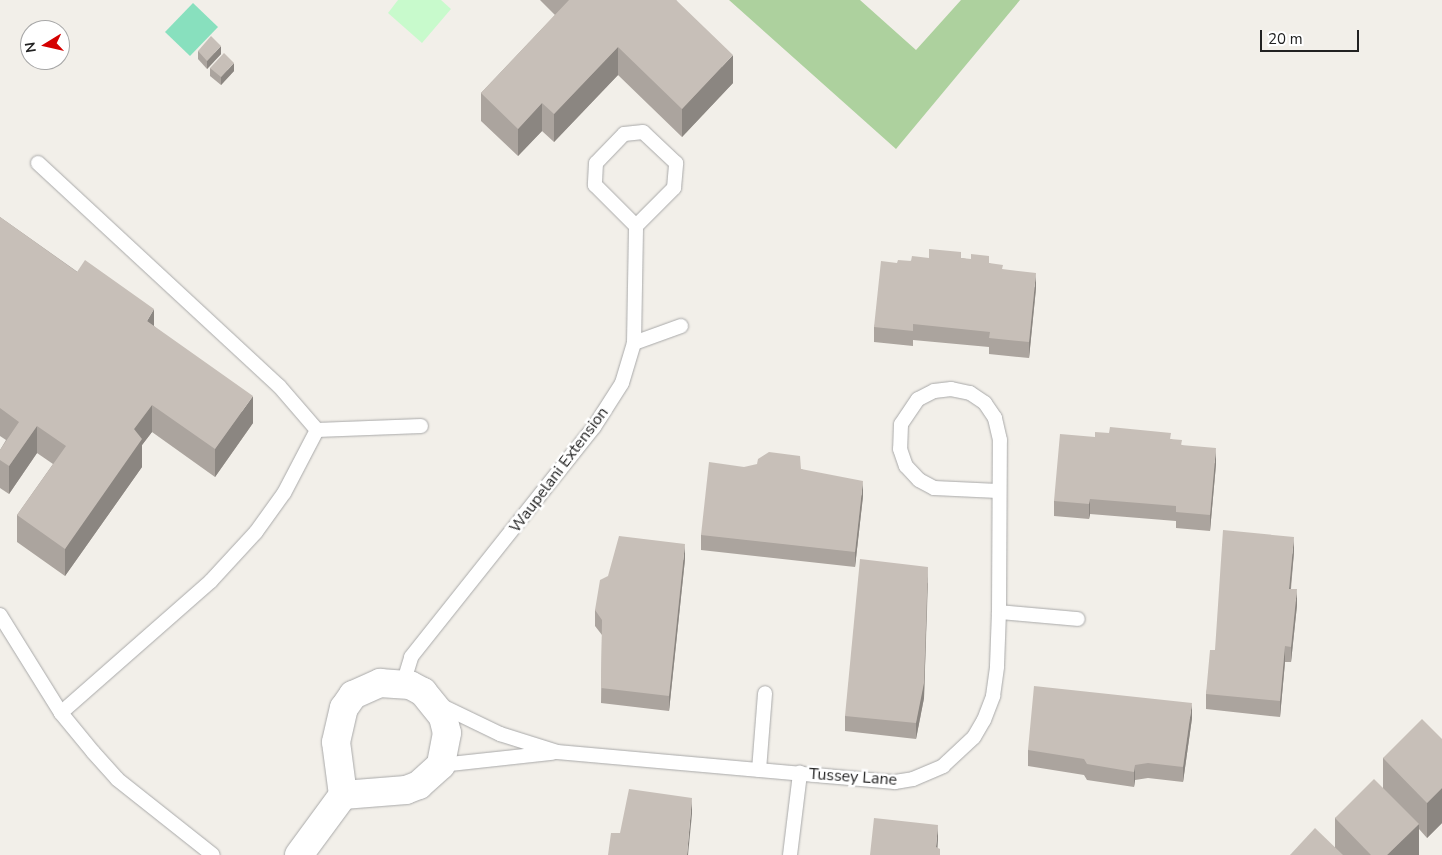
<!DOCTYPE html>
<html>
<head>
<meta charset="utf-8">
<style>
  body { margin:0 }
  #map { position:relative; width:1442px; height:855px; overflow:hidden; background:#f2efe9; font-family:"Nunito Sans",sans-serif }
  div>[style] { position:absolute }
  .forest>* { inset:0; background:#add19e }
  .park>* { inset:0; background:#c8facc }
  .pitch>* { inset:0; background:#88e0be }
  .roads { filter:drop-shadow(0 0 1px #a9a9a9) drop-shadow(0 0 1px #a9a9a9) }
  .service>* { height:14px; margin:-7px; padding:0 7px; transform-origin:7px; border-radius:7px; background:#fff }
  .minor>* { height:28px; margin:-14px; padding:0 14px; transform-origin:14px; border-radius:14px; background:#fff }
  .wall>* { inset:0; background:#aba49e }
  .shaded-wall>* { inset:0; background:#8b8681 }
  .building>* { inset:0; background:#c7bfb8 }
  span { translate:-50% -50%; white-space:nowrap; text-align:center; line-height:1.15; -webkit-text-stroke:5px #fff; paint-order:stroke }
  .street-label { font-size:16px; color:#222 }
  .north { position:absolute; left:20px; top:20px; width:50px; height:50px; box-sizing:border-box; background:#fff; border:1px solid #a7a7a7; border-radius:50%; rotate:261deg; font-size:14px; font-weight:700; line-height:20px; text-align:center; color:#222 }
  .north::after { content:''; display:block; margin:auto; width:18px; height:22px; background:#d40000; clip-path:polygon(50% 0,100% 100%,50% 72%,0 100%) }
  .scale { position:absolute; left:1260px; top:30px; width:99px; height:22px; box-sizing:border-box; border:2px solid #222; border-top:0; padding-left:6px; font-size:15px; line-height:18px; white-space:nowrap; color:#222; -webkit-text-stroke:4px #fff; paint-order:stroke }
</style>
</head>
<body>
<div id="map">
  <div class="forest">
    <i style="clip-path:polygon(729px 0,860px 0,916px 50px,961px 0,1020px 0,896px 149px)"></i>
  </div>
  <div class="park">
    <i style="clip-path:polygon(398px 0,441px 0,451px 9px,422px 43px,388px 13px)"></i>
  </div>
  <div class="pitch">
    <i style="clip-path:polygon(193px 3px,218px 27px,190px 56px,165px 32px)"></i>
  </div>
  <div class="roads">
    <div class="service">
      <i style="left:38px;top:163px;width:328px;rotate:42.8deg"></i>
      <i style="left:279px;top:386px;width:58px;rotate:49.2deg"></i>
      <i style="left:317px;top:430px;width:71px;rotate:117.6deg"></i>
      <i style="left:284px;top:493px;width:48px;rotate:125.7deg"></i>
      <i style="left:256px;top:532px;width:67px;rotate:132.6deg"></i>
      <i style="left:211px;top:581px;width:200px;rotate:138.7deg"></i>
      <i style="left:634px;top:343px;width:50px;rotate:-19.9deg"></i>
      <i style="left:317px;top:430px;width:104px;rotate:-2.2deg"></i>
      <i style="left:999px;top:612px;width:79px;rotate:5.1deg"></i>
      <i style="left:0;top:615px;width:115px;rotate:58.1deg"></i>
      <i style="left:61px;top:713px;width:50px;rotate:50.6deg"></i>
      <i style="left:93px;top:752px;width:36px;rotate:48deg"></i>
      <i style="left:117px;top:779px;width:122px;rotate:38.4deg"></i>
      <i style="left:403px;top:684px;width:28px;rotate:-73deg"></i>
      <i style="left:411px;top:657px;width:294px;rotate:-51.5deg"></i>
      <i style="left:594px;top:427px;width:52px;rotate:-57.5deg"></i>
      <i style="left:622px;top:383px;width:42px;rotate:-73.3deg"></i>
      <i style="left:634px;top:343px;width:117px;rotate:-89deg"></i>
      <i style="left:636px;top:226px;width:54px;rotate:-45deg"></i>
      <i style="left:674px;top:188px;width:25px;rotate:-85deg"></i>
      <i style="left:676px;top:163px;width:45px;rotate:-136.8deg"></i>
      <i style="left:643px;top:132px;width:19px;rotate:174deg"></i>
      <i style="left:624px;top:134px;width:40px;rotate:134deg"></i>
      <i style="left:596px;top:163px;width:22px;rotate:93deg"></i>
      <i style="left:595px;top:185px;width:58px;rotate:45deg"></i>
      <i style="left:440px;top:705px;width:67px;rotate:25.8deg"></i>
      <i style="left:500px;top:734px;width:60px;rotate:17.5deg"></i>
      <i style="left:557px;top:752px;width:339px;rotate:5.1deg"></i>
      <i style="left:895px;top:782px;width:18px;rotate:-9deg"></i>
      <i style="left:913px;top:779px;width:33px;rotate:-23deg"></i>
      <i style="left:943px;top:766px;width:42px;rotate:-43.1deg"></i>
      <i style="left:974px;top:737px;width:20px;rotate:-60deg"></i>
      <i style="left:984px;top:720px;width:26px;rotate:-69deg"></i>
      <i style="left:993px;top:696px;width:30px;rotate:-82deg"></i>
      <i style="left:997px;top:666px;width:54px;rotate:-87.9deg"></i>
      <i style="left:999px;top:612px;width:172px;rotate:-89.7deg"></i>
      <i style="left:1000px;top:440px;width:23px;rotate:-103deg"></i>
      <i style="left:995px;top:418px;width:18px;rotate:-124deg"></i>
      <i style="left:985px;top:403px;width:18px;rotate:-146deg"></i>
      <i style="left:970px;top:393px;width:19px;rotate:-168deg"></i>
      <i style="left:951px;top:389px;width:17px;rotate:173deg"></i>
      <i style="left:934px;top:391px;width:18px;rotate:153deg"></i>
      <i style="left:918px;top:399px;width:30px;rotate:124deg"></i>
      <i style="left:901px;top:424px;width:25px;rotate:92deg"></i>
      <i style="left:900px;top:449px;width:18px;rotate:71deg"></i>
      <i style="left:906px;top:466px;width:19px;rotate:47deg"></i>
      <i style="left:919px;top:480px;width:17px;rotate:28deg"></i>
      <i style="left:934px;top:488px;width:64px;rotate:2.7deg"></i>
      <i style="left:441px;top:765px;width:112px;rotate:-6.2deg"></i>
      <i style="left:759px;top:770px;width:77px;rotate:-85.5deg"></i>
      <i style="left:790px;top:855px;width:83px;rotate:-83deg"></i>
    </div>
    <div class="minor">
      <i style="left:299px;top:855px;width:74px;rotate:-53.7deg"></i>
      <i style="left:343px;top:795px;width:53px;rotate:-97.5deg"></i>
      <i style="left:336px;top:742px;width:35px;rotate:-77deg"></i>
      <i style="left:344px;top:708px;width:16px;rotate:-55deg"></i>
      <i style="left:353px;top:695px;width:30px;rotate:-24deg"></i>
      <i style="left:380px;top:683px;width:30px;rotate:4deg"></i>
      <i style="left:410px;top:685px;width:15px;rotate:28deg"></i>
      <i style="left:423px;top:692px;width:32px;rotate:51deg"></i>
      <i style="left:443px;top:717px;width:16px;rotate:76deg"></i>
      <i style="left:447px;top:733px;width:33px;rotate:101deg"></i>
      <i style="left:441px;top:765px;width:30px;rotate:138deg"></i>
      <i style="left:419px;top:785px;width:14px;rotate:159deg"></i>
      <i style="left:406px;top:790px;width:63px;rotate:175.5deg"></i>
    </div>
  </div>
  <div class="wall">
    <i style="clip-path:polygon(540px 0,676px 0,733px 83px,682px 137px,618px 75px,554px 142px,542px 131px,518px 156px,481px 121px,481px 93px,555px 15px)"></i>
    <i style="clip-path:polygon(198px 51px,221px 54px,207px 69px,198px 59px)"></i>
    <i style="clip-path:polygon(210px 68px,234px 71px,221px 85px,210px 76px)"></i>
    <i style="clip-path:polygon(0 217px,154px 326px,253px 423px,215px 477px,152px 432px,142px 445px,142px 467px,65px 576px,17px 542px,17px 515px,53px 464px,37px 453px,9px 494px,0 488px,0 450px,6px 440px,0 436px)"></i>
    <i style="clip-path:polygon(929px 258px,961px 258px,989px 263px,1003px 270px,1036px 288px,1029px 358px,989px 354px,989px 347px,913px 340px,913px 346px,874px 342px,874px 327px,897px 263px)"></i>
    <i style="clip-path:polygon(1109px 433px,1171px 439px,1216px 464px,1210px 531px,1176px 528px,1176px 521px,1090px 514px,1089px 519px,1054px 516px,1054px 501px,1095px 437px)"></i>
    <i style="clip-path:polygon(744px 467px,801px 469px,863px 496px,855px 567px,701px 550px,701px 535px)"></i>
    <i style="clip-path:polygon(1294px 552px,1291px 589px,1297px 605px,1291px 662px,1285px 662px,1280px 717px,1206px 709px,1206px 694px,1215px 650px)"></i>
    <i style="clip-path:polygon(685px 559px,669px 711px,601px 703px,602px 635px,595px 626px,595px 610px)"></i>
    <i style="clip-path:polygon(928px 582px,924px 698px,916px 739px,845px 731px,845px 716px)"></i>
    <i style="clip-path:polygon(1192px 718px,1183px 782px,1148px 778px,1135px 780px,1134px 787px,1087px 780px,1084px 775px,1028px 766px,1028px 750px)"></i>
    <i style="clip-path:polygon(1442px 739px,1442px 823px,1427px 838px,1419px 829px,1419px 855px,1290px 855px,1335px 847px,1335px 818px,1383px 788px,1383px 758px)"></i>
  </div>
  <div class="shaded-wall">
    <i style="clip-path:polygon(221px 46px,221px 54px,207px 69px,207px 61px)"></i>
    <i style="clip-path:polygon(618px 47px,618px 75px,554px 142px,554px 114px)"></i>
    <i style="clip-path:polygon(733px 55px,733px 83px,682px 137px,682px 109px)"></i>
    <i style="clip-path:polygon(234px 63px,234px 71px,221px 85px,221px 77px)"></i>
    <i style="clip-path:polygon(542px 103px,542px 131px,518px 156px,518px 129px)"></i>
    <i style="clip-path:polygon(1036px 273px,1036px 288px,1029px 358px,1029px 342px)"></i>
    <i style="clip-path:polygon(154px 309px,154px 337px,147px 321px)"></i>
    <i style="clip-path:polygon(253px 396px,253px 423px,215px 477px,215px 449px)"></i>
    <i style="clip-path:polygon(152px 405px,152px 432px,142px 445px,142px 467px,65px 576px,65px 549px,134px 429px)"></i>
    <i style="clip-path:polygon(37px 426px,37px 453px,9px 494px,9px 466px)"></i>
    <i style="clip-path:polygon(1216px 448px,1216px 464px,1210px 531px,1210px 515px)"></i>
    <i style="clip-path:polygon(863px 481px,863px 496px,855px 567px,855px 552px)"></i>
    <i style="clip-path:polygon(1090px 499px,1090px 514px,1089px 519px,1089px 504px)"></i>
    <i style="clip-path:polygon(1294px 537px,1294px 552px,1289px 604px,1289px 589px)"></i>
    <i style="clip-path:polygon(685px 544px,685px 559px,669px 711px,669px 696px)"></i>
    <i style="clip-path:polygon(928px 567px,924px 698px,916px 739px,916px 723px)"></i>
    <i style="clip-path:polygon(1297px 589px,1297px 605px,1291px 662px,1291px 647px)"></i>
    <i style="clip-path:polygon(1285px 646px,1285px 662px,1280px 717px,1280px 701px)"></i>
    <i style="clip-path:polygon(1192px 703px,1192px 718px,1183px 782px,1183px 767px)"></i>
    <i style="clip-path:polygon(1135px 765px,1135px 780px,1134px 787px,1134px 772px)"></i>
    <i style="clip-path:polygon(1442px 788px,1442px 823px,1427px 838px,1427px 803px)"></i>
    <i style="clip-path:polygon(692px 798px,692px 814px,688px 855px,687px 855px)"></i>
    <i style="clip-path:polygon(1419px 824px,1419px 855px,1387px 855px)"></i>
    <i style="clip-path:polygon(938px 825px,938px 840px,937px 855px,936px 847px)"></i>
  </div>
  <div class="building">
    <i style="clip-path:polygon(569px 0,676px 0,733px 55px,682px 109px,618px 47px,554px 114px,542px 103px,518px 129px,481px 93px)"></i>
    <i style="clip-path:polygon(211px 36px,221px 46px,207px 61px,198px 51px)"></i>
    <i style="clip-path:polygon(224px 53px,234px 63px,221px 77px,210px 68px)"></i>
    <i style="clip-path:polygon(0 217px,77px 272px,85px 260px,154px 309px,147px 321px,253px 396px,215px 449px,152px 405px,134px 429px,142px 439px,65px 549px,17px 515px,66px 446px,37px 426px,9px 466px,0 460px,0 450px,19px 422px,0 408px)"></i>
    <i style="clip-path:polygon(929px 249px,961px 252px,961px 258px,971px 259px,971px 254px,989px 256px,989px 263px,1003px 265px,1002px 269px,1036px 273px,1029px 342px,989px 338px,990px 332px,913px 324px,913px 331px,874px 327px,881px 261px,897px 263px,898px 260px,911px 261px,912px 256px,929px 258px)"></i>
    <i style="clip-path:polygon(1110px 427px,1171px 433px,1170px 439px,1182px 440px,1181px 445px,1216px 448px,1210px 515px,1176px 512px,1176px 506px,1090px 499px,1089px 504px,1054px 501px,1060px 434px,1095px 437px,1095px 432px,1109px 433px)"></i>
    <i style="clip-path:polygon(769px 452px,800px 456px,801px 469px,863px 481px,855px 552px,701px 535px,709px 462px,744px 467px,757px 464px,758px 459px)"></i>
    <i style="clip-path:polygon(1223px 530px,1294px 537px,1289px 589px,1297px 589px,1291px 647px,1285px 646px,1280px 701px,1206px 694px,1210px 650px,1215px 650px)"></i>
    <i style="clip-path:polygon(619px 536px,685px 544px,669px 696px,601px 688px,602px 620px,595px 610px,600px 580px,608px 576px)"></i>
    <i style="clip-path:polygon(860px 559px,928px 567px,924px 683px,916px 723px,845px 716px)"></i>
    <i style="clip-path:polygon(1034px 686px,1192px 703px,1183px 767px,1148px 763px,1135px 765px,1134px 772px,1087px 764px,1084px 759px,1028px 750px)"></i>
    <i style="clip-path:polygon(1422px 719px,1442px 739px,1442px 788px,1427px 803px,1383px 758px)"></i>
    <i style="clip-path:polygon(1374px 779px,1419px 824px,1387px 855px,1371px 855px,1335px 818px)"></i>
    <i style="clip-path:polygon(629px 789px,692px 798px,687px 855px,608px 855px,611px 833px,620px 833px)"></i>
    <i style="clip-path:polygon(874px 818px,938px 825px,936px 847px,940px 849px,940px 855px,870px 855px)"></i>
    <i style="clip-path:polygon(1315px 828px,1343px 855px,1290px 855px)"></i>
  </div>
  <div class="street-label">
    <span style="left:559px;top:470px;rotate:-53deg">Waupelani Extension</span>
    <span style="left:853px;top:777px;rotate:4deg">Tussey Lane</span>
  </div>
  <div class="north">N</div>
  <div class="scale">20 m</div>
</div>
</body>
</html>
